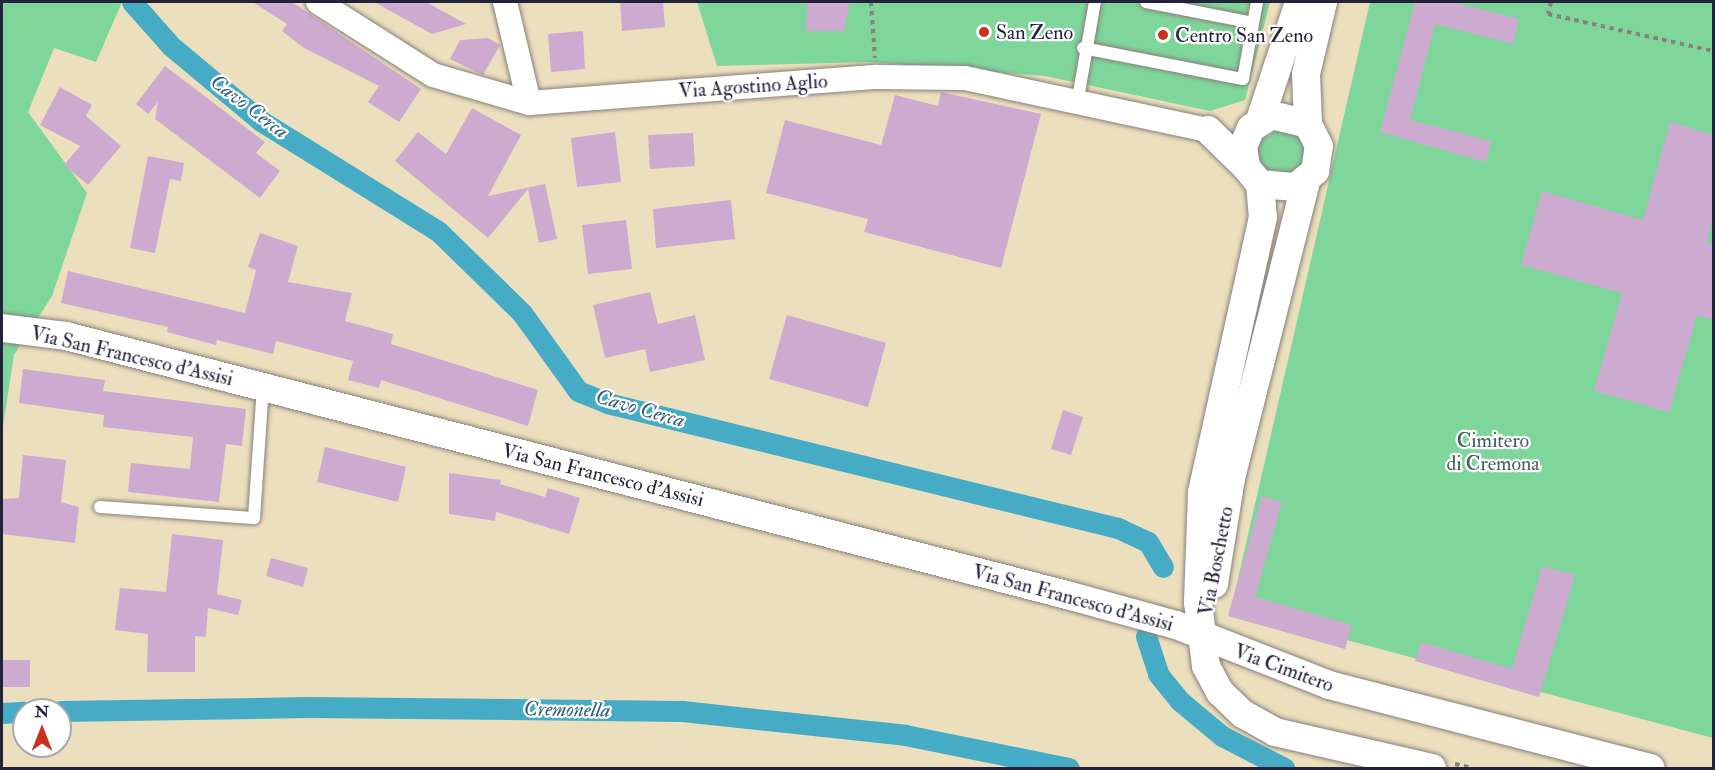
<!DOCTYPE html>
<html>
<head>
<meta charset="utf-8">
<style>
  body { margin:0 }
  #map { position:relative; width:1715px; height:770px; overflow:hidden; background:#ecdfbd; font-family:"IM FELL Double Pica",serif }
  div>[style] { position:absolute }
  .green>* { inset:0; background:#7fd69b }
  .canal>* { height:21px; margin:-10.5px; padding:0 10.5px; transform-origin:10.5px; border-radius:10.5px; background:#46acc5 }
  .building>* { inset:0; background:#cdabd1 }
  .path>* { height:4px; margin-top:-2px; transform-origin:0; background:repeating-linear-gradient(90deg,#87807c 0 4.5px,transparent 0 9px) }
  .roads { filter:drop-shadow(0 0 2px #87807c) drop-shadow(0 0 2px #87807c) }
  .service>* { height:12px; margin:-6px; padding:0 6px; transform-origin:6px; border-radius:6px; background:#fff }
  .minor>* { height:24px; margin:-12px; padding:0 12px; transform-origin:12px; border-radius:12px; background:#fff }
  .tertiary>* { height:28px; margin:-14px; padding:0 14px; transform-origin:14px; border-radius:14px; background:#fff }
  .dots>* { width:16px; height:16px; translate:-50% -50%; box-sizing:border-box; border:3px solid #fff; border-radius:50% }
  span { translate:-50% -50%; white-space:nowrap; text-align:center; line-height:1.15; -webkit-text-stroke:4.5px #fff; paint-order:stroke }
  .poi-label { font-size:20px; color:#22223b }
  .left { translate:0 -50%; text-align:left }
  .street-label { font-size:20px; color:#22223b }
  .park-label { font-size:20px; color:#43615d }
  .water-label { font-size:21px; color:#326079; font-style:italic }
  .frame { position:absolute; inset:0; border:3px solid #22223b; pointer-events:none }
  .north { position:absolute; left:12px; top:698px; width:60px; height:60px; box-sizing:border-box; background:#fff; border:2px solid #a7a7b1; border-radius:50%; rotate:0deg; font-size:16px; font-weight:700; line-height:24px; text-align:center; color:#22223b }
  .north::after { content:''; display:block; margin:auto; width:21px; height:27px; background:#c8321e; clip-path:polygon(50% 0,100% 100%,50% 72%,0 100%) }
</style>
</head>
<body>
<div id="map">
  <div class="green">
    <i style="clip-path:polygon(2px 2px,122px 2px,96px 62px,54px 48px,28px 112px,87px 193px,52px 296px,14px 355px,2px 433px)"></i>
    <i style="clip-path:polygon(697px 2px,1270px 2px,1245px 100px,1210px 111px,1045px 76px,870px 62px,717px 66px)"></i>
    <i style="clip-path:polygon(1370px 2px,1713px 2px,1713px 738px,1231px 609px)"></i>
    <i style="clip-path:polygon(1284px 126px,1305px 140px,1304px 165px,1283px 178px,1260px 168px,1257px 143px)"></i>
  </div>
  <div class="canal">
    <i style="left:132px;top:2px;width:59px;rotate:48.4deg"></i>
    <i style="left:171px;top:46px;width:117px;rotate:39.8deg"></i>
    <i style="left:261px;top:121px;width:208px;rotate:31.9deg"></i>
    <i style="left:438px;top:231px;width:117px;rotate:44.3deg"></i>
    <i style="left:522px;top:313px;width:96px;rotate:54.3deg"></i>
    <i style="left:578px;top:391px;width:31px;rotate:22deg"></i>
    <i style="left:607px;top:403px;width:526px;rotate:13.75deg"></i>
    <i style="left:1118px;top:528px;width:33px;rotate:25deg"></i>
    <i style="left:1148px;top:542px;width:29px;rotate:59deg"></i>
    <i style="left:1146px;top:636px;width:40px;rotate:72deg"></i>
    <i style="left:1158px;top:674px;width:35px;rotate:51deg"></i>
    <i style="left:1180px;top:701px;width:55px;rotate:39.8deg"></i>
    <i style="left:1222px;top:736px;width:70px;rotate:27.3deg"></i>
    <i style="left:60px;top:711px;width:248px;rotate:-0.9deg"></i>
    <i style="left:308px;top:707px;width:374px;rotate:0.6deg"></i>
    <i style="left:682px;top:711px;width:224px;rotate:6.1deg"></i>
    <i style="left:905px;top:735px;width:167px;rotate:11.4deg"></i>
    <i style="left:2px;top:713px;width:22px;rotate:-3deg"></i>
  </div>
  <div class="building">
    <i style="clip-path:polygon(253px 2px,292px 2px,421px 89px,399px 122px,368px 102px,379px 86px,304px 48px,282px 31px,287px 24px)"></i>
    <i style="clip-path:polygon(374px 2px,426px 2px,466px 24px,432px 34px)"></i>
    <i style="clip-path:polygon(620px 2px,663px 2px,665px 27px,622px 31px)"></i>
    <i style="clip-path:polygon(807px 2px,850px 2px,844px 31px,806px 31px)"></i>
    <i style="clip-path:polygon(1415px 2px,1452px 2px,1519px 19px,1513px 44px,1435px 24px,1410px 120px,1491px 141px,1486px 162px,1380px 132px)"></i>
    <i style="clip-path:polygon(583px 31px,585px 69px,551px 72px,548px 34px)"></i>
    <i style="clip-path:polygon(488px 38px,500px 45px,483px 75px,450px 59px,460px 40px)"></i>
    <i style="clip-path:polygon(165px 66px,265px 142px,256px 153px,280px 171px,260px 198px,155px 119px,158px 102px,148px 114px,136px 104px)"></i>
    <i style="clip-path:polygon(60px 87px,92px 105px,86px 116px,121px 146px,88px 185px,64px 165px,80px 146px,40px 125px)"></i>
    <i style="clip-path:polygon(941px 92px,1041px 114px,1001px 268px,864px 232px,868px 219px,766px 193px,785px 120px,881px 145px,895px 95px,938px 106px)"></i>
    <i style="clip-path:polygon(472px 108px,521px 135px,488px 196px,545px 184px,557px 239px,539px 243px,528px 189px,488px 238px,395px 161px,418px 132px,446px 154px)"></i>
    <i style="clip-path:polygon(1670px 122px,1713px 135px,1713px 217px,1707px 242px,1713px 244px,1713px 320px,1697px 315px,1669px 412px,1594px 391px,1622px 293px,1521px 265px,1542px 191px,1643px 220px)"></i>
    <i style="clip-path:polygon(615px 132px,621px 182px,577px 187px,571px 138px)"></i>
    <i style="clip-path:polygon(693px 133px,695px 166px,650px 169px,648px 135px)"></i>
    <i style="clip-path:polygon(148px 156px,184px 163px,181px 181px,170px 179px,155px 253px,130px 248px)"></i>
    <i style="clip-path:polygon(731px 200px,735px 239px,656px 248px,653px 209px)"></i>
    <i style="clip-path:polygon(626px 220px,632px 269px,588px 274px,582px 225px)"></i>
    <i style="clip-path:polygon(260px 233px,298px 246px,288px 282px,352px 293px,345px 321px,393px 334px,391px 344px,538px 390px,528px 426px,381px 380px,379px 388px,348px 380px,353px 361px,276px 341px,273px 354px,217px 340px,216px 345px,167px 332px,168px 327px,61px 303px,68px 271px,245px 313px,256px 270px,248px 267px)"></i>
    <i style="clip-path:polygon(650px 292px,658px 324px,695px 315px,705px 360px,650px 372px,645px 349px,605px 358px,593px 305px)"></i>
    <i style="clip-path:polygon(787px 315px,886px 343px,868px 407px,769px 379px)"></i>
    <i style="clip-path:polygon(23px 369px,105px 380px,103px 391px,246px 409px,242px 446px,226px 444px,219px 502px,128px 492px,131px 463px,190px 469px,193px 437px,103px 427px,104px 415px,19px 403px)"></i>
    <i style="clip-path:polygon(1063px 410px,1083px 417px,1071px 455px,1051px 449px)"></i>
    <i style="clip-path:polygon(325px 447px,406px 467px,398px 502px,317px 482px)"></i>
    <i style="clip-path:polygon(23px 455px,66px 460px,61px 502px,79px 507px,75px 543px,2px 534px,2px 499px,19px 498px)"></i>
    <i style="clip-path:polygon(449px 473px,501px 480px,500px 484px,545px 497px,548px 488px,580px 498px,569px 534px,496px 512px,495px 521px,449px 514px)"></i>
    <i style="clip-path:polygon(1262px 496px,1282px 502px,1255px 597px,1352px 625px,1345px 649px,1228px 616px)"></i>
    <i style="clip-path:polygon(172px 534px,223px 540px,217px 594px,242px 600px,238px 615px,208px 608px,206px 637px,195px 636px,195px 672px,147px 672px,148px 634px,115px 630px,120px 588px,166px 592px)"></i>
    <i style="clip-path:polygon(271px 558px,308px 568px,303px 587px,266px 576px)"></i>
    <i style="clip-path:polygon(1542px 566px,1575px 575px,1539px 697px,1415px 661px,1421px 642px,1512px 669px)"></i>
    <i style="clip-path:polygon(2px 660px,30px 660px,30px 687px,2px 687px)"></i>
  </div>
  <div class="path">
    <i style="left:871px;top:2px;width:56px;rotate:85.9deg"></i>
    <i style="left:1551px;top:2px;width:12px;rotate:104deg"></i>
    <i style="left:1548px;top:14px;width:170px;rotate:12.6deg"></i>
    <i style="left:1455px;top:764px;width:18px;rotate:13deg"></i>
  </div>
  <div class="roads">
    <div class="service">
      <i style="left:1146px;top:2px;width:109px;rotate:11.1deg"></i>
      <i style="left:1083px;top:48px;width:163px;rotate:11deg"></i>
      <i style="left:1243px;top:79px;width:78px;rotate:-79.7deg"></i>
      <i style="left:1078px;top:98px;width:97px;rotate:-80deg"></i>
      <i style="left:100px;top:507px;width:154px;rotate:4.1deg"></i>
      <i style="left:254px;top:518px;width:131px;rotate:-86.1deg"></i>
    </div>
    <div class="minor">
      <i style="left:318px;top:2px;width:136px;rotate:32.4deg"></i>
      <i style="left:433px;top:75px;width:100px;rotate:16.3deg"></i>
      <i style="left:529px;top:103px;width:349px;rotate:-4.3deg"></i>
      <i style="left:877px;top:77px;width:88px;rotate:0.7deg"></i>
      <i style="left:965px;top:78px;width:249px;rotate:12.1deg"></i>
      <i style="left:505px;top:2px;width:104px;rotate:76.6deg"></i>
    </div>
    <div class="tertiary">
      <i style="left:1260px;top:120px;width:124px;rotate:-71.7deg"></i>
      <i style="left:1308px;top:124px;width:50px;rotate:-92.3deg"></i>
      <i style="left:1306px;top:74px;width:74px;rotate:-76.7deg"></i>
      <i style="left:1208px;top:130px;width:53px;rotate:44.2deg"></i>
      <i style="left:1260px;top:184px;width:36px;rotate:5deg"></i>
      <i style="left:1296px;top:187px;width:25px;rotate:-40deg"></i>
      <i style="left:1315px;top:171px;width:25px;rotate:-81deg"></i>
      <i style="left:1319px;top:146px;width:25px;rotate:-117deg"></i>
      <i style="left:1308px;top:124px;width:37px;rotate:-166deg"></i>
      <i style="left:1272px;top:115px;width:25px;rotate:148deg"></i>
      <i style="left:1251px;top:128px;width:21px;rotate:113deg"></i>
      <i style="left:1243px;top:147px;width:20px;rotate:81deg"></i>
      <i style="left:1246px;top:167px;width:22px;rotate:51deg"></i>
      <i style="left:1260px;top:184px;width:33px;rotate:85deg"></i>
      <i style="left:1263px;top:217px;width:282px;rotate:102.5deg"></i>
      <i style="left:1202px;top:492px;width:110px;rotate:92.1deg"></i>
      <i style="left:1198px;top:602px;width:64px;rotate:82.9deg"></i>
      <i style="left:1206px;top:666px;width:30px;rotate:62deg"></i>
      <i style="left:1220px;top:692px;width:32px;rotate:44deg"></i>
      <i style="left:1243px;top:714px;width:37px;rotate:29deg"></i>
      <i style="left:1275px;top:732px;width:161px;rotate:12.9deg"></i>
      <i style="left:2px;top:328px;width:64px;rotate:7.1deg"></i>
      <i style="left:66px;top:336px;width:1034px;rotate:14.51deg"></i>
      <i style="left:1067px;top:595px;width:113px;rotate:15.4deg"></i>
      <i style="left:1176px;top:625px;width:164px;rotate:21.4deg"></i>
      <i style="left:1329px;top:685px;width:332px;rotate:14.5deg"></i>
      <i style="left:1214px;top:584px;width:107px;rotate:-80.9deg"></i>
      <i style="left:1231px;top:478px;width:306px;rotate:-75.8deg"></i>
    </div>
  </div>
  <div class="dots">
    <i style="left:984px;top:32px;background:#c8321e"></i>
    <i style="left:1163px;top:35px;background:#c8321e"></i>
  </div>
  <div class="poi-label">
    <span class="left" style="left:996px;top:32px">San Zeno</span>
    <span class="left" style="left:1175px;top:35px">Centro San Zeno</span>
  </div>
  <div class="street-label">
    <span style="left:753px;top:86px;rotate:-4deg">Via Agostino Aglio</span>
    <span style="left:132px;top:356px;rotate:13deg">Via San Francesco d'Assisi</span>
    <span style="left:603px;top:475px;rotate:14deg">Via San Francesco d'Assisi</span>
    <span style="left:1216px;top:561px;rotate:-79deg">Via Boschetto</span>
    <span style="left:1073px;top:598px;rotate:15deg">Via San Francesco d'Assisi</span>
    <span style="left:1284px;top:668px;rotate:20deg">Via Cimitero</span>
  </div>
  <div class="park-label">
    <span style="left:1493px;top:452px">Cimitero<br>di Cremona</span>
  </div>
  <div class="water-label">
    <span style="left:249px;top:107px;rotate:37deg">Cavo Cerca</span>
    <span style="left:640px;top:409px;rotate:16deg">Cavo Cerca</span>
    <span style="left:567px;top:710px;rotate:1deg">Cremonella</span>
  </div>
  <div class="frame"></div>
  <div class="north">N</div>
</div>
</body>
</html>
